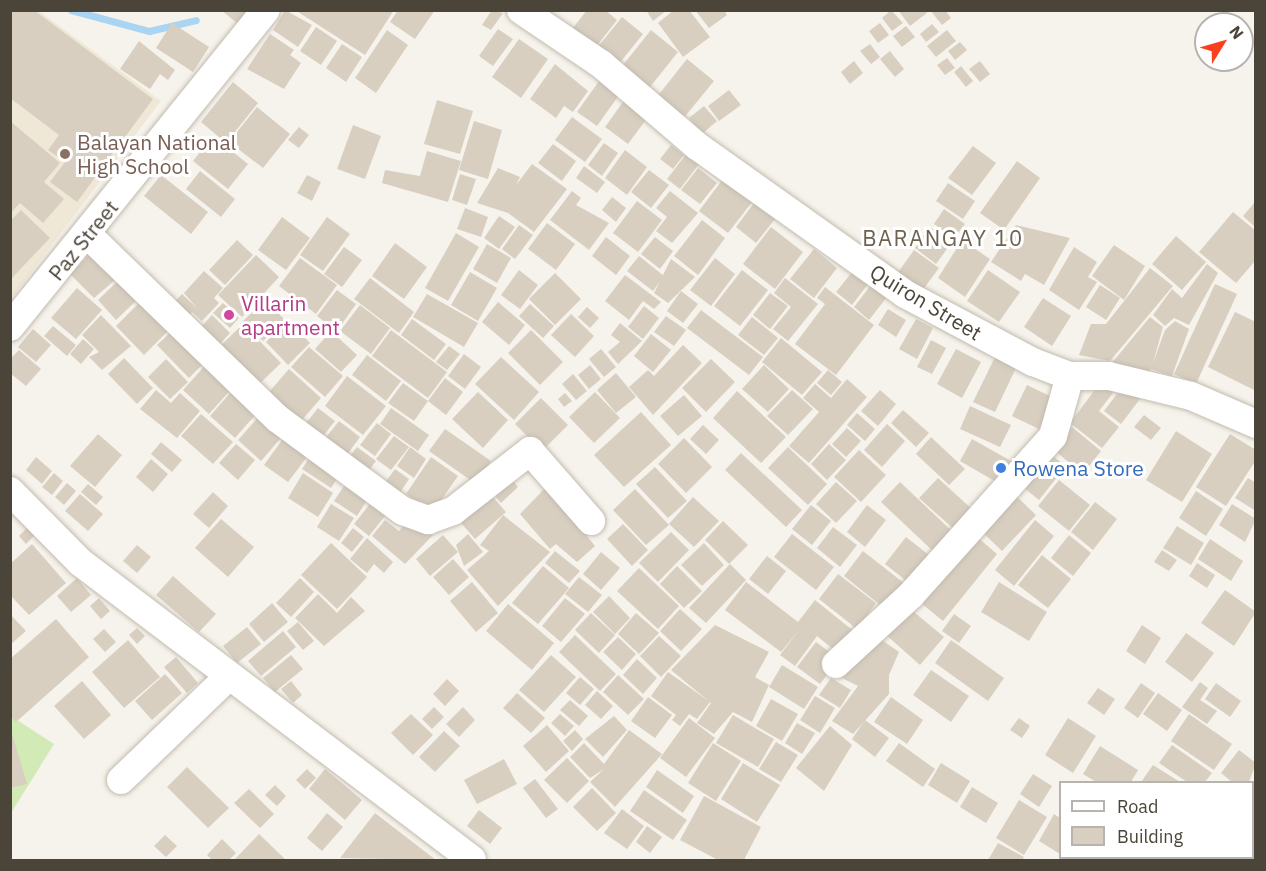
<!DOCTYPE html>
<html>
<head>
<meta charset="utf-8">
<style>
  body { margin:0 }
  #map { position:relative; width:1266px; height:871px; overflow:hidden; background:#f6f3ec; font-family:"IBM Plex Sans",sans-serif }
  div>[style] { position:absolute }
  .education>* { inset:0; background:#efe8d6 }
  .green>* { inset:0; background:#d2eab5 }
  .stream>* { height:7px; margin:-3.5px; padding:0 3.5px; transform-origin:3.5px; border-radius:3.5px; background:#a9d4f2 }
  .building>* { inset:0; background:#d8cfc1 }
  .roads { filter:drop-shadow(0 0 2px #c2bbae) drop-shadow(0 0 2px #c2bbae) }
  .minor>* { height:28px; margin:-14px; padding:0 14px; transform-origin:14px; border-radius:14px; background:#fff }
  .dots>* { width:16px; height:16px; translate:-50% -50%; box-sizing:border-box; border:3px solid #fff; border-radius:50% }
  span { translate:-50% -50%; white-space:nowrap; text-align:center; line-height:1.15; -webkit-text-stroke:6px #fff; paint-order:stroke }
  .education-label { font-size:21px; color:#785e54 }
  .left { translate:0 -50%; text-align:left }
  .street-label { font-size:21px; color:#4b4439 }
  .hotel-label { font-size:21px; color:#b23c85 }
  .shop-label { font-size:21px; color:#366cbe }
  .neighbourhood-label { font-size:22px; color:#6e6250; letter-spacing:1.5px }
  .frame { position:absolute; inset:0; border:12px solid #4b4439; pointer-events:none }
  .legend { position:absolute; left:1059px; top:781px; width:195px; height:78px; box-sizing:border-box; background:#fff; border:2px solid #b7b4b0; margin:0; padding:8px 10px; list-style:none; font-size:18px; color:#4b4439 }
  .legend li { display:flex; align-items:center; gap:12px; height:30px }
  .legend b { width:30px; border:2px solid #b7b4b0 }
  .north { position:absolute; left:1194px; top:12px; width:60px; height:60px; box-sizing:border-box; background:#fff; border:2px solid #b7b4b0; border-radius:50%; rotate:53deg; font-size:16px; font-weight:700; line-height:24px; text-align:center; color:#4b4439 }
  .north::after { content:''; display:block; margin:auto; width:21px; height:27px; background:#fc3f1d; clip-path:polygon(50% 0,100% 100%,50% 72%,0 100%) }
</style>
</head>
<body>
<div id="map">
  <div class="education">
    <i style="clip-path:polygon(11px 11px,39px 11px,161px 101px,11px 299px)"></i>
  </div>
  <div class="green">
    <i style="clip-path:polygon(11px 716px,54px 744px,11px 813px)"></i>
  </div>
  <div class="stream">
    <i style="left:71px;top:10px;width:81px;rotate:15.1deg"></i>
    <i style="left:149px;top:31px;width:48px;rotate:-13.2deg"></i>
  </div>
  <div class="building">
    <i style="clip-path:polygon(10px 10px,34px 10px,153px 99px,77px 202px,50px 182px,65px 162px,48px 150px,59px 135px,10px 98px)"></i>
    <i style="clip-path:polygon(221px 10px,249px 10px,238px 24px)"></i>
    <i style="clip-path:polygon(285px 10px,312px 25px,298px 47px,273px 30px)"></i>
    <i style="clip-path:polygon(295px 10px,394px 10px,365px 55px)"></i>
    <i style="clip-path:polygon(398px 10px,435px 10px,415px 39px,390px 22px)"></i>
    <i style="clip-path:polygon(492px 10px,503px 13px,491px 30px,482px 25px)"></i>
    <i style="clip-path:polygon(587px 10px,605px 10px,617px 20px,596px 47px,573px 28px)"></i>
    <i style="clip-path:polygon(646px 10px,667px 10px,653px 21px)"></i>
    <i style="clip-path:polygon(674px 10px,689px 10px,710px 37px,683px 57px,658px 23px)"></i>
    <i style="clip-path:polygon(695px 10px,724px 10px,727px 15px,709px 28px)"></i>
    <i style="clip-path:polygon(891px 10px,903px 23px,892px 31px,882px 18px)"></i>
    <i style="clip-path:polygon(898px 10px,925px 10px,927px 13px,910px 26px)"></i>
    <i style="clip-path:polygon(930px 10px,945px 10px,951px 18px,942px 25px)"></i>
    <i style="clip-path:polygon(622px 17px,643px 34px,618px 65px,597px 48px)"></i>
    <i style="clip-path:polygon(172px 23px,209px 47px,193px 72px,156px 48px)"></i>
    <i style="clip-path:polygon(880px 23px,889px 35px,878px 43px,869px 31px)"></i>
    <i style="clip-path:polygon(932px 24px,939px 32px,926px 42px,920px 34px)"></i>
    <i style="clip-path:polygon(906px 26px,915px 37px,902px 47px,893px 36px)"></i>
    <i style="clip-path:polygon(316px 27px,337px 41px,321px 65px,300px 51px)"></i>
    <i style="clip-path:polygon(498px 29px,513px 39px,493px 66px,479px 56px)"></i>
    <i style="clip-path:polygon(387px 30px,408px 45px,376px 93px,355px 78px)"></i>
    <i style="clip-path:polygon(651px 30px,678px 52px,646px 92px,619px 70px)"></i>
    <i style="clip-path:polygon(947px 30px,956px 41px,936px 57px,927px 46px)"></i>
    <i style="clip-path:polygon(270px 34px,294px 50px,290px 55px,301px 63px,284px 89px,247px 69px)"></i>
    <i style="clip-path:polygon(519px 39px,548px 59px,521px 98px,492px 77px)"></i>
    <i style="clip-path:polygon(139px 41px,175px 70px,168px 80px,160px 74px,150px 89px,120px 69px)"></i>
    <i style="clip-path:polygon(960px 42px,967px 50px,955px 60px,948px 51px)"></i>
    <i style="clip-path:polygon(342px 44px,362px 57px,346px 82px,326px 68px)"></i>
    <i style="clip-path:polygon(870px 44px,880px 57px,871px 64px,860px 51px)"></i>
    <i style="clip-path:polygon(890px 51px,904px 69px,895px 77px,880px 59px)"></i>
    <i style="clip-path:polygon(947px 58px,955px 68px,945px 75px,937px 65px)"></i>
    <i style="clip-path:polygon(687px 59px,714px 81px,682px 120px,656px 98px)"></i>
    <i style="clip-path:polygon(854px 61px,863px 73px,850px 84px,841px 72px)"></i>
    <i style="clip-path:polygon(980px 61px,990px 74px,980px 82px,969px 69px)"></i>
    <i style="clip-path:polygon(555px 64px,588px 91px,573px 112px,564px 106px,556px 118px,530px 99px)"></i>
    <i style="clip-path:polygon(961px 66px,973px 81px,966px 87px,954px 72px)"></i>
    <i style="clip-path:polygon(599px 81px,619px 95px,597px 126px,577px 112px)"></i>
    <i style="clip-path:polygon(233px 82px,258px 103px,226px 143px,201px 122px)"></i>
    <i style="clip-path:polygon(729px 90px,741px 105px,719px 121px,708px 106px)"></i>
    <i style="clip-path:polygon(628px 95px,651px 113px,628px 144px,605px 127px)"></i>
    <i style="clip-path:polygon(437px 100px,473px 111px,460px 154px,424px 144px)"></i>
    <i style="clip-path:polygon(704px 106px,717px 121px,702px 134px,689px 118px)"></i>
    <i style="clip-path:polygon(257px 107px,290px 134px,263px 168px,229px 142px)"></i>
    <i style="clip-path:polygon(572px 117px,602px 139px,585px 162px,555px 140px)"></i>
    <i style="clip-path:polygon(10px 121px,60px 163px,44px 182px,64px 199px,43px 223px,20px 203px,10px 214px)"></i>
    <i style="clip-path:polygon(474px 121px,502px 130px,488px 179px,459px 170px)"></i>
    <i style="clip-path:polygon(353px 125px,381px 136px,365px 179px,337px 169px)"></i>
    <i style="clip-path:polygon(299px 127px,309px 135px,299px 148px,288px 140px)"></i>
    <i style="clip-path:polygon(213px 136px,248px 164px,228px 189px,193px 161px)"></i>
    <i style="clip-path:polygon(604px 143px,618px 153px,602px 176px,588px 165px)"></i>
    <i style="clip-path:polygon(553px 144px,576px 161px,562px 181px,538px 163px)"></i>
    <i style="clip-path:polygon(671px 145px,684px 155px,673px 169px,660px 159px)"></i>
    <i style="clip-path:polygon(973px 146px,996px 163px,972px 195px,948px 178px)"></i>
    <i style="clip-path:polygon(690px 149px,703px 159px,680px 189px,667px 179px)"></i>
    <i style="clip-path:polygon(625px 150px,647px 167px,627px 195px,605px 178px)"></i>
    <i style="clip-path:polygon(427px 151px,461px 161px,448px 202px,382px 183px,385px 170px,420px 176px)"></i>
    <i style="clip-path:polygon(1017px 161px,1040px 178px,1004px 230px,980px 213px)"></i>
    <i style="clip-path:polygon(532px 164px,567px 189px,534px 232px,508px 213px,477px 203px,498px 168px,520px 177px,516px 185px)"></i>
    <i style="clip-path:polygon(584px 166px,605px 182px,597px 193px,576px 178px)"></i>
    <i style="clip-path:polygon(698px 168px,717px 183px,700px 204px,681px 190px)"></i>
    <i style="clip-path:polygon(649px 170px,669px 185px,651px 208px,631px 192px)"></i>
    <i style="clip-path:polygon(200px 171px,235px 199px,221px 217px,186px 189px)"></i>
    <i style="clip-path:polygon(460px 174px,476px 179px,467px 205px,452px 200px)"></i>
    <i style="clip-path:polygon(161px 175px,208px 212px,191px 234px,144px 196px)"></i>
    <i style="clip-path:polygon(307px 175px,321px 182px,312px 201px,297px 193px)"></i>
    <i style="clip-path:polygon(726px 175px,756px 197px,728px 233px,699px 211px)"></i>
    <i style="clip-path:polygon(948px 183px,975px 201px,963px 219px,936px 201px)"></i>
    <i style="clip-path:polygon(572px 191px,581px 198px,576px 205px,609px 223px,589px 250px,550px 220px)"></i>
    <i style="clip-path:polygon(670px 191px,698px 213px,672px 243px,656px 231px,667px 217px,656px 208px)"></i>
    <i style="clip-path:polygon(612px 197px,626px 208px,616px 222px,602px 210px)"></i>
    <i style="clip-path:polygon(637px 201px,662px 220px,638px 252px,613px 233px)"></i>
    <i style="clip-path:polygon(1256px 201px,1256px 228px,1243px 216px)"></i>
    <i style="clip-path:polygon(754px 203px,775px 219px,756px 243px,736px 227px)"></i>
    <i style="clip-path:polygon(465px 208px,488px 217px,481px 237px,457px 229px)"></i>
    <i style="clip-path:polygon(944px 209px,965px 224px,954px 238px,934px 224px)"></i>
    <i style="clip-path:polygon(21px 210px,50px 238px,10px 280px,10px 221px)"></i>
    <i style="clip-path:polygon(1233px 212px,1256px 231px,1256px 260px,1236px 283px,1199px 252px)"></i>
    <i style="clip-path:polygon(499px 216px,515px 227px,499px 249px,484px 238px)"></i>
    <i style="clip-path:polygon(282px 217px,310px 238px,286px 270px,258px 250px)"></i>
    <i style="clip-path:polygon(327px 217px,350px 234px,323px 271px,300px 255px)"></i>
    <i style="clip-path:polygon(702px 220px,725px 238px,698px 275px,674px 256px)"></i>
    <i style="clip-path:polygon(547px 223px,575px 244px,556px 270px,528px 249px)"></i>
    <i style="clip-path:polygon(519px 225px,533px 235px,515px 259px,502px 249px)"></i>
    <i style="clip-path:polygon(1016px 225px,1070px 238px,1044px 285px,1025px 274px,1021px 281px,991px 262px)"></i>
    <i style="clip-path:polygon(771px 227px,803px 252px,775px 289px,743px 264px)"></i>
    <i style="clip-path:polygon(930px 227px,952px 242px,936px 264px,915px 248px)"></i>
    <i style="clip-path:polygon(456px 233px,479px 247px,448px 301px,425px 288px)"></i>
    <i style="clip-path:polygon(1176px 236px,1206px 262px,1182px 290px,1152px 264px)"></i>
    <i style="clip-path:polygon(606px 237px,630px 256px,616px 275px,592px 256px)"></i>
    <i style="clip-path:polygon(655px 237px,673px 251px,660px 269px,641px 254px)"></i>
    <i style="clip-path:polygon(237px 240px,253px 255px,225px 285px,209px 270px)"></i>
    <i style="clip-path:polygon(962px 240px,990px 259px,965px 297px,938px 278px)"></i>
    <i style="clip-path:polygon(395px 243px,427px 267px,404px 299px,372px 276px)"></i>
    <i style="clip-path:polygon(487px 244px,511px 258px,497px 283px,473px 269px)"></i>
    <i style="clip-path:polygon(1114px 245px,1145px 266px,1124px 300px,1092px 276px)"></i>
    <i style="clip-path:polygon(344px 247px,362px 260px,342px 287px,324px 274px)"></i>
    <i style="clip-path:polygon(1074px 247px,1097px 262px,1088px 277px,1097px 282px,1079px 310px,1049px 290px)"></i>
    <i style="clip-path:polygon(814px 249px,837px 268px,814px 298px,790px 279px)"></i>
    <i style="clip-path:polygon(914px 250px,939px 268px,919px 295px,894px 278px)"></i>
    <i style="clip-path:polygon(90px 254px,122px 274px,94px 298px,70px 274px)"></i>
    <i style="clip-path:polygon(256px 255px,279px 277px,242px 317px,218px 295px)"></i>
    <i style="clip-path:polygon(639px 256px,664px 276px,653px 291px,627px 271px)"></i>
    <i style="clip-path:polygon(300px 258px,337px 285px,316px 314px,279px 286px)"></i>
    <i style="clip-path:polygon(715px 258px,735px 274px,711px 306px,690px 290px)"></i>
    <i style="clip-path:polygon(671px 259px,695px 277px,668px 303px,654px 293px)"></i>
    <i style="clip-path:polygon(1207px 264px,1218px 273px,1189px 325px,1174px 318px,1165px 326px,1153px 315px,1172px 289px,1182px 298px)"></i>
    <i style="clip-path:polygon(1150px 268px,1173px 286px,1110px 361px,1079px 355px,1091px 324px,1106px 324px)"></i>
    <i style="clip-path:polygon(519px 270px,538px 285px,520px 309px,501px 295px)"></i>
    <i style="clip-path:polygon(742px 270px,768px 290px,740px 326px,714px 306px)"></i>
    <i style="clip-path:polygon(988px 270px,1020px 292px,999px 322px,967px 301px)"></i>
    <i style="clip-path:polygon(204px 271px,223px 288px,214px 298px,219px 303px,202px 321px,192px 312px,181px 324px,167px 310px,182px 294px,197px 308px,184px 293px)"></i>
    <i style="clip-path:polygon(853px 271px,868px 284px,852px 305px,836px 292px)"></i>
    <i style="clip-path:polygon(470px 272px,497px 288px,478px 321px,451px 305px)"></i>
    <i style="clip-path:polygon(555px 273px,581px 299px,555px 325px,529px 299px)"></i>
    <i style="clip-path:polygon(625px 275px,661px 302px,654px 309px,643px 301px,629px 320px,605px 301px)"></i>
    <i style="clip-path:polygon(123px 276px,141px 296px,116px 320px,98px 300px)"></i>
    <i style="clip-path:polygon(370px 278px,414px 312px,399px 333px,354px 299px)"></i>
    <i style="clip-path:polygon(785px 278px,818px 304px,788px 341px,773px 329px,791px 307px,774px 293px)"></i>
    <i style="clip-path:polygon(1215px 284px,1237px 294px,1196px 384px,1174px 374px)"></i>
    <i style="clip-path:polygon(871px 285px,887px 297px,869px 320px,854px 307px)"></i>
    <i style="clip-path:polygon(1100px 285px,1120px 298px,1106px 320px,1086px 307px)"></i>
    <i style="clip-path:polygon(825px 287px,874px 325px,836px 375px,795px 344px,825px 304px,817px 298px)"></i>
    <i style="clip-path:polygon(77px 288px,102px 310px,76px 339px,51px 318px)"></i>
    <i style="clip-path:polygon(337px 290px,356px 304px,337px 331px,317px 316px)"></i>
    <i style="clip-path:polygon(681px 291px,698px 304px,683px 323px,667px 311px)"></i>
    <i style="clip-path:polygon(770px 293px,788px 306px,770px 329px,753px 315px)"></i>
    <i style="clip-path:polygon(427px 294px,478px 323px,464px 347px,413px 317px)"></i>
    <i style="clip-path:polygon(145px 297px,173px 326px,144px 355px,116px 326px)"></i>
    <i style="clip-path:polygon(1043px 298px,1071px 316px,1052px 346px,1024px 327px)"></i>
    <i style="clip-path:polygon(265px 300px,285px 320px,263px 341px,243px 321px)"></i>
    <i style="clip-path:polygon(498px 302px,525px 325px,509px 345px,482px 322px)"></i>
    <i style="clip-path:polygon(223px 303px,239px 318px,230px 328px,213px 313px)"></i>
    <i style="clip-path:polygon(530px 304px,554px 326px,543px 338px,519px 316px)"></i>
    <i style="clip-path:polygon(360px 305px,390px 328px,371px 354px,340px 331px)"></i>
    <i style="clip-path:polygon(644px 306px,659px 318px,643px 339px,628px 327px)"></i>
    <i style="clip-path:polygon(587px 307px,599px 318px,590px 328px,578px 317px)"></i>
    <i style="clip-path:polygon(888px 309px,906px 320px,896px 337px,878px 325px)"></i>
    <i style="clip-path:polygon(701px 310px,763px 357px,749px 375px,687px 328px)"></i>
    <i style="clip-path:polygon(1235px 312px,1256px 322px,1256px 391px,1208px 367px)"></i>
    <i style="clip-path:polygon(571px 314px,594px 336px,575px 357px,551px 335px)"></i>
    <i style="clip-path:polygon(101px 315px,131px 346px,102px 370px,89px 357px,99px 352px,82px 335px)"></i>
    <i style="clip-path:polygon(212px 315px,230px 333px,212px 353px,202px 326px)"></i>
    <i style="clip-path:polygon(666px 316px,686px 330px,674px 346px,654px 332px)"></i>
    <i style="clip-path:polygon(752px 317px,778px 338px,764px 355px,738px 335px)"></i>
    <i style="clip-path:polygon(1150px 317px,1163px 327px,1153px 363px,1165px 330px,1175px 321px,1189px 329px,1172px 376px,1151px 369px,1149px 373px,1106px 370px)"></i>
    <i style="clip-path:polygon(412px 319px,446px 344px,434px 360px,401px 335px)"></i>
    <i style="clip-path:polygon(916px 319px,933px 328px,917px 359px,899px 349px)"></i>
    <i style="clip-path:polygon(288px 320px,310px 343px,288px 365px,266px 342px)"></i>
    <i style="clip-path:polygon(620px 323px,642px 341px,618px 364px,608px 352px,620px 342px,611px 335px)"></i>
    <i style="clip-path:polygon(243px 324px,281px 363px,251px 392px,213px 353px)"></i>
    <i style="clip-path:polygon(53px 326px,76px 345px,67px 356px,44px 336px)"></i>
    <i style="clip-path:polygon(33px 329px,51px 345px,36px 362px,18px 347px)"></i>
    <i style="clip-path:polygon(174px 329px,205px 362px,189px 378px,157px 345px)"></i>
    <i style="clip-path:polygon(391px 330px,447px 372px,428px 398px,372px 356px)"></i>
    <i style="clip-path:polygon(531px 330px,563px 362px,540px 385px,508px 353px)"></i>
    <i style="clip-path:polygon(331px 331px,357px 355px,341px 372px,315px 349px)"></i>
    <i style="clip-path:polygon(651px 334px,671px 350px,653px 372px,634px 356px)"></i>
    <i style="clip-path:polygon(781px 338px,822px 372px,802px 395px,762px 362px)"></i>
    <i style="clip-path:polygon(83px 339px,94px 349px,81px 364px,70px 354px)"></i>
    <i style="clip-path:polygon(931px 340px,946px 348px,932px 374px,917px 367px)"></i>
    <i style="clip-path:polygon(683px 345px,702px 363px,653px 415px,629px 387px,648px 370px,654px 376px)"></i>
    <i style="clip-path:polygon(449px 346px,460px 354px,447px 370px,436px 362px)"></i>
    <i style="clip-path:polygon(309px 347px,343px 376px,325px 397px,291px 367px)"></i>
    <i style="clip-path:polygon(601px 349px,616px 367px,604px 377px,589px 359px)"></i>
    <i style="clip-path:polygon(956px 349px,981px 362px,962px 398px,937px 384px)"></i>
    <i style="clip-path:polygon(19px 350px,41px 369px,26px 386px,10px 373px,10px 359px)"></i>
    <i style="clip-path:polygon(464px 354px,481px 367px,465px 389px,448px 376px)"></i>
    <i style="clip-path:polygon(367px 355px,401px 381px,386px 401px,352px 375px)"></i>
    <i style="clip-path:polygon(501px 357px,539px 392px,514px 420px,475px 384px)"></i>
    <i style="clip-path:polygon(995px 357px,1016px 368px,995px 412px,973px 402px)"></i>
    <i style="clip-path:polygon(124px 358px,153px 388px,137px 404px,108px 374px)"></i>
    <i style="clip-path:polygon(166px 359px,188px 382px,170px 399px,148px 377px)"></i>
    <i style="clip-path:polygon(711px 359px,735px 382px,706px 412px,682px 388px)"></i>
    <i style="clip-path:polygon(210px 360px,236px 384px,209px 414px,183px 390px)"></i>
    <i style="clip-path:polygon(590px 365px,601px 379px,589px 389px,578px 375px)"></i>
    <i style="clip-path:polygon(764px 365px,789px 389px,768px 412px,742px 389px)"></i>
    <i style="clip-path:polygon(289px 369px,321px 398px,295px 428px,263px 399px)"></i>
    <i style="clip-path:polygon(828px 370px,842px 382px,831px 395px,817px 383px)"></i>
    <i style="clip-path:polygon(616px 373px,636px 397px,616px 413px,597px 390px)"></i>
    <i style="clip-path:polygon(573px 374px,587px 391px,576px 400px,562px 384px)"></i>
    <i style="clip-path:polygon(347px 376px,386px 406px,363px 435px,325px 406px)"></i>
    <i style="clip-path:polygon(445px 378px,463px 392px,446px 415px,428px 401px)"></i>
    <i style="clip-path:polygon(847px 379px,867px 397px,809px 463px,789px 446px,819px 412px,803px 398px,815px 384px,831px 398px)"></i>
    <i style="clip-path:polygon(1103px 379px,1116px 389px,1099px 411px,1119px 427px,1102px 448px,1070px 423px)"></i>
    <i style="clip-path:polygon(403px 383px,428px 401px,414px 421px,388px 403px)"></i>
    <i style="clip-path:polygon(237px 385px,262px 407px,235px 438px,210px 416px)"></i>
    <i style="clip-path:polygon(1027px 385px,1054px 398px,1039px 429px,1012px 416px)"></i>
    <i style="clip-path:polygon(1123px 386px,1140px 399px,1121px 424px,1104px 411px)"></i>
    <i style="clip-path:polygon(156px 390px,171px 403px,180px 393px,200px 411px,177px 438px,140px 409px)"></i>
    <i style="clip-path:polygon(792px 390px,813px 409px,788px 435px,767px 416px)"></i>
    <i style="clip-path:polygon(880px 390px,896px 404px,878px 426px,861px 411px)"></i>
    <i style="clip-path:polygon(737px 391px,786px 437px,761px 463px,713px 418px)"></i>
    <i style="clip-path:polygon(478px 392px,508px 420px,483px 448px,452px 419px)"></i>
    <i style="clip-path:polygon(595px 392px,620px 418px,594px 443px,569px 417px)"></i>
    <i style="clip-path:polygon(565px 393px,572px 401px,564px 407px,558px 399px)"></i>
    <i style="clip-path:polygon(684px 395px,702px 416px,678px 436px,660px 416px)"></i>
    <i style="clip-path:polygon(541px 398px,568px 425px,542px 451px,515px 424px)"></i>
    <i style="clip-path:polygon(970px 406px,1011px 425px,1000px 447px,960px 429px)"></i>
    <i style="clip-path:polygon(318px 408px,335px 421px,316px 445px,299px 432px)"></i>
    <i style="clip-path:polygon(391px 408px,429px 435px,418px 451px,380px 424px)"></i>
    <i style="clip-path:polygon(903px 410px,929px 433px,916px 447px,891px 423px)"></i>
    <i style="clip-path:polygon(263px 412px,286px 432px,261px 461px,238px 440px)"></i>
    <i style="clip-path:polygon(641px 412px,671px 445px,624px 487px,594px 455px)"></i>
    <i style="clip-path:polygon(857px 413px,875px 429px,865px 441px,847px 425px)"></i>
    <i style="clip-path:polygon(201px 414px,233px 442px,213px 464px,181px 436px)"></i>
    <i style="clip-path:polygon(1144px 415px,1161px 428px,1151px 440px,1134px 427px)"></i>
    <i style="clip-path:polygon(339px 421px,360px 437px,341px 463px,319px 446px)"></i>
    <i style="clip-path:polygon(377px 423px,391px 434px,375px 456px,360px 445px)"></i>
    <i style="clip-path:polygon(887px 424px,905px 441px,882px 467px,864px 450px)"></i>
    <i style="clip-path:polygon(703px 425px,719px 440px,706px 454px,690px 439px)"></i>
    <i style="clip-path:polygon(1072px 427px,1101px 451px,1083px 474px,1054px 450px)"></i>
    <i style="clip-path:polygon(847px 428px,861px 441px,846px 457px,832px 444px)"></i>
    <i style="clip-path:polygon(445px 429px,491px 461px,476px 484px,429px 451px)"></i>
    <i style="clip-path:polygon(1176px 431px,1212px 454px,1182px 502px,1146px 480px)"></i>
    <i style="clip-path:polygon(98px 434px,122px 455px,95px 487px,70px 466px)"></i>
    <i style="clip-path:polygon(1230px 434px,1256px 450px,1256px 460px,1226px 506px,1196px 487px)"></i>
    <i style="clip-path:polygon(285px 436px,310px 453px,288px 482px,264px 465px)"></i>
    <i style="clip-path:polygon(394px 436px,409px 447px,391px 470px,376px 459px)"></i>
    <i style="clip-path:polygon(931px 437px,965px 469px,949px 485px,916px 454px)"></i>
    <i style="clip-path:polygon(684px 438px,712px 467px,686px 493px,658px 464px)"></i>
    <i style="clip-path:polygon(972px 439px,1011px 461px,998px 483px,960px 461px)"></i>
    <i style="clip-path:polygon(161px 442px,182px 460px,172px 472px,151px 454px)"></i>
    <i style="clip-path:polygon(236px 444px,255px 460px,238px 480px,219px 463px)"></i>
    <i style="clip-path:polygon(829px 444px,846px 460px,827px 480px,811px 464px)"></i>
    <i style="clip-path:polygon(357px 447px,376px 461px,363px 478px,344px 464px)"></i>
    <i style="clip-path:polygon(410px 447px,426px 459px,414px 478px,397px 466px)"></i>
    <i style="clip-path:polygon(788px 447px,827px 484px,808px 505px,768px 468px)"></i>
    <i style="clip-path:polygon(859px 450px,886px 475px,861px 502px,834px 477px)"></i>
    <i style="clip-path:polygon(313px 452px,342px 471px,331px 488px,302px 469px)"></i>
    <i style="clip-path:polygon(741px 453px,802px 510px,786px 527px,725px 470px)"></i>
    <i style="clip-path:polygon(1050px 454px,1066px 466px,1039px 500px,1023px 487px)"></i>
    <i style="clip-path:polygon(36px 457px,52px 471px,42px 484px,26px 470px)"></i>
    <i style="clip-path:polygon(431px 457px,458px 476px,433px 512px,406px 494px)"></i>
    <i style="clip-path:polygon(151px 459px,168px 474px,153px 492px,136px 477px)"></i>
    <i style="clip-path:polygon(655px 467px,687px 501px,668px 518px,636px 484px)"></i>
    <i style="clip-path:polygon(395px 469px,409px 479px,397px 497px,382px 487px)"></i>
    <i style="clip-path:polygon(506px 472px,518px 487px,501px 503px,488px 488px)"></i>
    <i style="clip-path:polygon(54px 473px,63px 481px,52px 495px,42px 487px)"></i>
    <i style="clip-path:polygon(303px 473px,333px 493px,318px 517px,288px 498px)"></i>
    <i style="clip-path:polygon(938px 478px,974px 511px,956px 531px,919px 498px)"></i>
    <i style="clip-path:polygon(1248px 478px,1256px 483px,1256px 511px,1235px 498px)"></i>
    <i style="clip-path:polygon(1059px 480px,1090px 505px,1069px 531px,1038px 506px)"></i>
    <i style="clip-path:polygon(836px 482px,857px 501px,836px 523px,816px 504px)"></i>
    <i style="clip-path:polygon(900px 482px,954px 533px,935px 553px,881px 502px)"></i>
    <i style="clip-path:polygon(67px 483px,76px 491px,64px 505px,55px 497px)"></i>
    <i style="clip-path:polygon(550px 483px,592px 532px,587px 536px,595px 546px,577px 562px,556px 544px,550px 549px,520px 514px)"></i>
    <i style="clip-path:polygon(88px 484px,103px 497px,96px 505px,81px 492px)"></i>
    <i style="clip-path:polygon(344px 486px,367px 500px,357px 516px,334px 501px)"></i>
    <i style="clip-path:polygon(486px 489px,506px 512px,475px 539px,455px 516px)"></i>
    <i style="clip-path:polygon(635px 489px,669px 525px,646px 545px,613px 510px)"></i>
    <i style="clip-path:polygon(1196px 491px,1223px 509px,1206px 536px,1179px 518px)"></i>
    <i style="clip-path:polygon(213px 492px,228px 506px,209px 528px,193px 514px)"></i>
    <i style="clip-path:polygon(1013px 493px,1036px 515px,1002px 551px,979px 529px)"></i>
    <i style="clip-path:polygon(80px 494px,103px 514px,88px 531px,65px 511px)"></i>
    <i style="clip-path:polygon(378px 494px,393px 506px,369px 536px,354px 524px)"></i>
    <i style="clip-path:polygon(693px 497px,719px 521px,694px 547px,669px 524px)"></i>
    <i style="clip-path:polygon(1095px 502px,1117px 519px,1093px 550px,1071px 532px)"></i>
    <i style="clip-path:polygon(331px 504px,354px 518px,339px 541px,317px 527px)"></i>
    <i style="clip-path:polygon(1232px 504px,1256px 519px,1245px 542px,1219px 525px)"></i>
    <i style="clip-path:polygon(811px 505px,831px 521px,812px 545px,792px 529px)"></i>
    <i style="clip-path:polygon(867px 505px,886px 520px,865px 547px,847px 532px)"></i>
    <i style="clip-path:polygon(503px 515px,550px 552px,498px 606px,467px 570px,489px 551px,480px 545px)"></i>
    <i style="clip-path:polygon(411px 517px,433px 535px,405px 564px,372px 536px,385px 520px,399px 531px)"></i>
    <i style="clip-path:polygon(221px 519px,254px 547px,228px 577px,195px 548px)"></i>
    <i style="clip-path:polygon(1035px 520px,1054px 536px,1014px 586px,995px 570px)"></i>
    <i style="clip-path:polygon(723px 521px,748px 545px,729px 564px,705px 540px)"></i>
    <i style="clip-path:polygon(623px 524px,648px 550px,632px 566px,607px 539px)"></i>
    <i style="clip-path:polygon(1177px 526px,1204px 543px,1191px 565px,1163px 548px)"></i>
    <i style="clip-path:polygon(833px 527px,857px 545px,840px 567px,817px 548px)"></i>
    <i style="clip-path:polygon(27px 528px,34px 536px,26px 544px,19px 536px)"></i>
    <i style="clip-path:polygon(353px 528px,364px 537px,352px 552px,341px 543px)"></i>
    <i style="clip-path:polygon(671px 532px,689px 550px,658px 582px,639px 563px)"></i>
    <i style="clip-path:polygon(468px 534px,483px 552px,464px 566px,456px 545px)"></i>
    <i style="clip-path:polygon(792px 534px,834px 567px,816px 590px,774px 557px)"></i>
    <i style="clip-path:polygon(443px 535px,458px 552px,430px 576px,416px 559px)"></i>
    <i style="clip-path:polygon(1069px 535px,1091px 553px,1073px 576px,1051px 558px)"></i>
    <i style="clip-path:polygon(976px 536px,997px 554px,943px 621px,921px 603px)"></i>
    <i style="clip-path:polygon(906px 537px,934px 559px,913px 586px,885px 564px)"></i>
    <i style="clip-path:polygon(367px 538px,393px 562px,384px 573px,374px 564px,367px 573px,350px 559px)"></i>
    <i style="clip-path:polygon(1210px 539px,1243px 561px,1231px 581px,1198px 559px)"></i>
    <i style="clip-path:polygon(331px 543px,367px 577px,337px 609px,301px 575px)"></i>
    <i style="clip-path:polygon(704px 543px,724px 565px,702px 586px,681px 565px)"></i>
    <i style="clip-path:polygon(32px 544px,66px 583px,29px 615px,10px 595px,10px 564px)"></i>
    <i style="clip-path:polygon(137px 545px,151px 557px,137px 573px,123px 561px)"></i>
    <i style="clip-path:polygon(1162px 550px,1177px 560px,1169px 571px,1154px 562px)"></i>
    <i style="clip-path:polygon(555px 551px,580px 571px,569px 583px,545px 563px)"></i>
    <i style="clip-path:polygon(863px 551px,905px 584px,885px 609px,844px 576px)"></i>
    <i style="clip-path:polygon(601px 552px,620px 568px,601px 590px,583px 574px)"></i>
    <i style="clip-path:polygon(1042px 555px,1071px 579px,1048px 608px,1018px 585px)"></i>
    <i style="clip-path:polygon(767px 556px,786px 571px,768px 594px,749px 579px)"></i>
    <i style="clip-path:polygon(453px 559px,469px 577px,449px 595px,433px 577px)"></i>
    <i style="clip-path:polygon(1197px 563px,1215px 575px,1207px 588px,1189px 576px)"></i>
    <i style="clip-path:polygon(730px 564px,746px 580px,706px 623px,689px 608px)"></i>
    <i style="clip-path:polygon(543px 566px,569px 588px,538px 624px,512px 603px)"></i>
    <i style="clip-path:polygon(677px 566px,702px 591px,684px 608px,660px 584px)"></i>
    <i style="clip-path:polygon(639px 568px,679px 606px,658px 629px,617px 591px)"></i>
    <i style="clip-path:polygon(838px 574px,876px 603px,857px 629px,819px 599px)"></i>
    <i style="clip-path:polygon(173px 576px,216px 614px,199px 632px,156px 595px)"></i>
    <i style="clip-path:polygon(579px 577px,602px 595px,588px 612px,565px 594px)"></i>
    <i style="clip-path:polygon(77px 578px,91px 595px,71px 612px,57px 596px)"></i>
    <i style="clip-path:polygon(300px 578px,314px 592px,291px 617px,276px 603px)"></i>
    <i style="clip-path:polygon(472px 582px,498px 613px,476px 632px,450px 601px)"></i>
    <i style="clip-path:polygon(746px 582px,798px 622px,815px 600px,856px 633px,839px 654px,817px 636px,795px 666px,780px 655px,799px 630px,781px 652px,725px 610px)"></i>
    <i style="clip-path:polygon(999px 582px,1047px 612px,1029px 641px,981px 612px)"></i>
    <i style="clip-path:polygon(1225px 590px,1256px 612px,1234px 646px,1201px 623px)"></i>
    <i style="clip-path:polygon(318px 594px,337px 613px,351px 597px,365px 611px,324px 646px,295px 618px)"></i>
    <i style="clip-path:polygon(609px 596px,630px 618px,615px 634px,593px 612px)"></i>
    <i style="clip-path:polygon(99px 598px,110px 611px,101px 619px,90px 606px)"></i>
    <i style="clip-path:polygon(565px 598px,585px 614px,561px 642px,542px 626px)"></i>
    <i style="clip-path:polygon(272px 603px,288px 622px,264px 642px,249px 624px)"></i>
    <i style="clip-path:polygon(508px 604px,554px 643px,532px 670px,486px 631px)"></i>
    <i style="clip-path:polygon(908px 607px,944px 637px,920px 665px,885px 634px)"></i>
    <i style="clip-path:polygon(680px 609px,702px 629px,681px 651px,660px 631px)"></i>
    <i style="clip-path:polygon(591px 613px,615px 635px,599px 653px,575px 630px)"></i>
    <i style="clip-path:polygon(636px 613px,659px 633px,639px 654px,618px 634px)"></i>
    <i style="clip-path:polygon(10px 614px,26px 631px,10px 645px)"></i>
    <i style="clip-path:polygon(954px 614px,971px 626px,959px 643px,942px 631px)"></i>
    <i style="clip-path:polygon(56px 619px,89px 657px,16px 722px,10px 716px,10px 659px)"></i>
    <i style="clip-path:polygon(298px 622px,314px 641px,303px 650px,287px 631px)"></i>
    <i style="clip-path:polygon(715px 625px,769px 652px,755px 677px,769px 685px,752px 722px,733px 712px,714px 734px,697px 723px,711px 703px,671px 670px)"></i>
    <i style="clip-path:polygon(1142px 625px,1161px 638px,1145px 664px,1126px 651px)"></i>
    <i style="clip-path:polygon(247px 627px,261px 644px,237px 663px,223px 646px)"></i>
    <i style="clip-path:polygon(137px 628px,145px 636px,137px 644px,129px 635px)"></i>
    <i style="clip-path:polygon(104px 629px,116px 642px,105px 652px,93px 639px)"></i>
    <i style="clip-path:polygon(283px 631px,296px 647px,261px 676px,248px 661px)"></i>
    <i style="clip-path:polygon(1186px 633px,1214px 653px,1192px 682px,1165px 662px)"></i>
    <i style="clip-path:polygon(575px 635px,616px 674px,600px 691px,559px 652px)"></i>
    <i style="clip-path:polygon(659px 636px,681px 656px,661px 677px,640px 656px)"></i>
    <i style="clip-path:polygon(618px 637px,636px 654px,622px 670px,603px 652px)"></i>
    <i style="clip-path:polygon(879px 638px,899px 652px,889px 675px,889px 694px,853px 734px,832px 721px,858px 686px,836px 675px)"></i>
    <i style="clip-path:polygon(128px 640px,160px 677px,124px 708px,92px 672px)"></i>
    <i style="clip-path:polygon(951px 640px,1004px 678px,988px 701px,935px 663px)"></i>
    <i style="clip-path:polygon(816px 642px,839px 659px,820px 684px,797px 667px)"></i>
    <i style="clip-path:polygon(291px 655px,303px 669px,275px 692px,263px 678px)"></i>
    <i style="clip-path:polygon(551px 655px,576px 677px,544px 712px,519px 690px)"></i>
    <i style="clip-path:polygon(176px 657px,198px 683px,187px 693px,164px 667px)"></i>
    <i style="clip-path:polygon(637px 659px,657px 678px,643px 694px,623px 675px)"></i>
    <i style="clip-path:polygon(782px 665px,818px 687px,804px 709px,769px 687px)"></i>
    <i style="clip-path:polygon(931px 670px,969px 696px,951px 722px,913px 695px)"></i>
    <i style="clip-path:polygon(668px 672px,710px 702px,697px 719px,689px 714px,680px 726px,672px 720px,676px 715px,651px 696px)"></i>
    <i style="clip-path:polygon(165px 674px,182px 693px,152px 720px,135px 701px)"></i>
    <i style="clip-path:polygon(618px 675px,644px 699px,628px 715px,603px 692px)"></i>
    <i style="clip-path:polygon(580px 677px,594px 689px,580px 705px,566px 693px)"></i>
    <i style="clip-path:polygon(831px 678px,851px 690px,840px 708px,819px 695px)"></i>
    <i style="clip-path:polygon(447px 679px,459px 691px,445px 706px,433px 694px)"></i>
    <i style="clip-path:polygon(82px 681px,111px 715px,84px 739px,54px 706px)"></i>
    <i style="clip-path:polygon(291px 681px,302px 695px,293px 703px,281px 689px)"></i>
    <i style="clip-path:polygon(1200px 682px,1208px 688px,1200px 700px,1217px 711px,1207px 724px,1182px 707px)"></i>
    <i style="clip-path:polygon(1141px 683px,1155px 693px,1138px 718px,1124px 708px)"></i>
    <i style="clip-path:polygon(1216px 683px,1241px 701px,1230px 717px,1205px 699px)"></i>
    <i style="clip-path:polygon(1098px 688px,1115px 699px,1104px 715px,1087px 703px)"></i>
    <i style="clip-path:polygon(597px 691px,613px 706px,601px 719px,585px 705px)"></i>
    <i style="clip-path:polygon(517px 693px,545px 718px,531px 733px,503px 708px)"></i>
    <i style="clip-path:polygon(1158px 693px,1182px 710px,1167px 731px,1143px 714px)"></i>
    <i style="clip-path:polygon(815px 696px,835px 708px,820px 733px,800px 720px)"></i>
    <i style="clip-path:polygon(648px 697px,672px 715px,655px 738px,631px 721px)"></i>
    <i style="clip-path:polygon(891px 697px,923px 720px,907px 744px,874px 722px)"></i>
    <i style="clip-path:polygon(771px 699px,798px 714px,782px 741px,756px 726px)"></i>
    <i style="clip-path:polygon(570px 700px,588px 716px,579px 726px,560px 710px)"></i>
    <i style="clip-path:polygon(434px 707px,444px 717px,432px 729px,422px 719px)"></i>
    <i style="clip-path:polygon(463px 707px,475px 720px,459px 737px,446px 724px)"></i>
    <i style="clip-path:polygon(411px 714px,433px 735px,413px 755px,391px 733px)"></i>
    <i style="clip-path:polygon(560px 714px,574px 726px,565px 736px,551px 723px)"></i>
    <i style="clip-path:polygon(1189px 714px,1232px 744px,1214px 770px,1171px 741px)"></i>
    <i style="clip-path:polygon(733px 715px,774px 739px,758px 767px,716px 743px)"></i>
    <i style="clip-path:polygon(614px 716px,627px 730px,603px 757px,585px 739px)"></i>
    <i style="clip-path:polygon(689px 718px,715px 738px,686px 777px,660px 758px)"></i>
    <i style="clip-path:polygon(1019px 718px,1030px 726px,1022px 738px,1010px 730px)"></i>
    <i style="clip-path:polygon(1068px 718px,1096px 736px,1073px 773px,1045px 755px)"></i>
    <i style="clip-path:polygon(865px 720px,889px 738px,875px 757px,852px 739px)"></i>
    <i style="clip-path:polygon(797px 723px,815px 733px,802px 754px,785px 743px)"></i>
    <i style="clip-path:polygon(547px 725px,569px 751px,546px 772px,523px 746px)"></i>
    <i style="clip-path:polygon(830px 726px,852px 745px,824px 791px,796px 768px)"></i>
    <i style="clip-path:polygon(10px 727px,27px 784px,10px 788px)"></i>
    <i style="clip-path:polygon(575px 730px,583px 739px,572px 751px,563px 741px)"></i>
    <i style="clip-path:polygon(629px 730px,662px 754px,615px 807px,590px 782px,604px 769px,590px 778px,570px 757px,584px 743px,604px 764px)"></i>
    <i style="clip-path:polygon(444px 731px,460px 746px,435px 772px,419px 757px)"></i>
    <i style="clip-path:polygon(776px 742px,798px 755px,781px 782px,759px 769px)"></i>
    <i style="clip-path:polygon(713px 743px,741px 761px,716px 801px,688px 783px)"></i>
    <i style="clip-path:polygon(899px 743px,935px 769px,923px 787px,886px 761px)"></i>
    <i style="clip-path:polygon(1172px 745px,1212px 773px,1205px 782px,1187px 782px,1159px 763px)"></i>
    <i style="clip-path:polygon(1100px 746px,1138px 770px,1131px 782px,1096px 782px,1083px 774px)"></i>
    <i style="clip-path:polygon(1239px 750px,1256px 763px,1249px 782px,1232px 782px,1221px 773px)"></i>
    <i style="clip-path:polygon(567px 758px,589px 781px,567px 803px,544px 780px)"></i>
    <i style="clip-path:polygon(504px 759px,517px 784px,477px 804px,464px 780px)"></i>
    <i style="clip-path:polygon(743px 763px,780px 785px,757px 822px,721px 799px)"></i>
    <i style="clip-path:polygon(941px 763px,970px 781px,957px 803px,928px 785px)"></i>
    <i style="clip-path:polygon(1153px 765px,1180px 782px,1141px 782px)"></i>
    <i style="clip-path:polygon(187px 767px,229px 808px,208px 828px,167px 787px)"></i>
    <i style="clip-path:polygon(307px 769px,316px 778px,305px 789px,296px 780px)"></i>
    <i style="clip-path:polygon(325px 769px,362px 800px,345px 820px,309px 789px)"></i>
    <i style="clip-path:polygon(657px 770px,694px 796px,683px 813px,646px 787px)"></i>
    <i style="clip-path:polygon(1033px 774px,1052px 786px,1039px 807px,1020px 794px)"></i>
    <i style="clip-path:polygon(535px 779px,558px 809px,546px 818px,523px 788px)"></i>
    <i style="clip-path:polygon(275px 785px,286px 796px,277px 806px,265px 795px)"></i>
    <i style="clip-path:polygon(972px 787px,998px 803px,986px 823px,960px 807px)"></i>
    <i style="clip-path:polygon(592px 788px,616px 813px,597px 831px,573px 807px)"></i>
    <i style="clip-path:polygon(249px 789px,274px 814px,260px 828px,234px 803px)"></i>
    <i style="clip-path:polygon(644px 790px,687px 820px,673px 840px,630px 811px)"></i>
    <i style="clip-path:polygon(704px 796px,761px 827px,744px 860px,718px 860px,680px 840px)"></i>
    <i style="clip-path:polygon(1019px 800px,1047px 817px,1024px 855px,996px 838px)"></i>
    <i style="clip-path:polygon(622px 809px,644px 826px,627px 849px,604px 833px)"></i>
    <i style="clip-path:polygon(479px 810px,502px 828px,490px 844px,467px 826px)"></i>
    <i style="clip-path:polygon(327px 813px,343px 827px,322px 851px,307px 838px)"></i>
    <i style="clip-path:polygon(375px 813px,436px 860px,340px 858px)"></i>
    <i style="clip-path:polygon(1054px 814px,1060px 818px,1060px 854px,1039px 841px)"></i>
    <i style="clip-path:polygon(1252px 824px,1256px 826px,1256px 860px,1250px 858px)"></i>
    <i style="clip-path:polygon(647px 826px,662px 837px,650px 853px,636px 842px)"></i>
    <i style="clip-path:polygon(259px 834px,286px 860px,235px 859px)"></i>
    <i style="clip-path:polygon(165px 835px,177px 846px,166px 857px,154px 846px)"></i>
    <i style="clip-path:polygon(222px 839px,236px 853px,229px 860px,212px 860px,207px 855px)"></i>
    <i style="clip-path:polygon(998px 843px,1024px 857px,1022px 860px,988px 860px)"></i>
    <i style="clip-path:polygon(1129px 858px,1156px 858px,1161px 860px,1127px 860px)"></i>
    <i style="clip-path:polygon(1181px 858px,1218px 858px,1223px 860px,1179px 860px)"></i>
  </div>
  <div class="roads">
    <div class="minor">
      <i style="left:521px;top:10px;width:97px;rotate:34deg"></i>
      <i style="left:601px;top:64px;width:126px;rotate:40.5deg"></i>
      <i style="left:697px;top:146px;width:255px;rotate:35.4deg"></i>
      <i style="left:905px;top:294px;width:145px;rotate:28deg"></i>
      <i style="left:1033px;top:362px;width:40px;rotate:21deg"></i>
      <i style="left:1070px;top:376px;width:39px"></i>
      <i style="left:1109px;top:376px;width:84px;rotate:13.7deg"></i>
      <i style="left:1191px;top:396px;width:71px;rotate:23.3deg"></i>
      <i style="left:88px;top:235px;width:264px;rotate:44.1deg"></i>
      <i style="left:278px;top:419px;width:155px;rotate:36.4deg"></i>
      <i style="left:403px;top:511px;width:27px;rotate:20deg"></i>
      <i style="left:428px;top:520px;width:27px;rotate:-20deg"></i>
      <i style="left:453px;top:511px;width:98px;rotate:-37.9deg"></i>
      <i style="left:530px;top:451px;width:93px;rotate:48.9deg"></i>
      <i style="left:10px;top:327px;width:407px;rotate:-51.1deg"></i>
      <i style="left:10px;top:491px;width:100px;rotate:45.4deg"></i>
      <i style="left:80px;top:562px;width:492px;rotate:37.2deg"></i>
      <i style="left:836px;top:664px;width:102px;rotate:-42.6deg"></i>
      <i style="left:911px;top:595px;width:213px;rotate:-48.2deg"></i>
      <i style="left:1053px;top:436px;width:62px;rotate:-74.2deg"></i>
      <i style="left:121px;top:780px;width:150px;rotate:-43.9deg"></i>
    </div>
  </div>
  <div class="dots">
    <i style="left:65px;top:154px;background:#8d6e63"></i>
    <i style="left:229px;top:315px;background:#d1479c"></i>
    <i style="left:1001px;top:468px;background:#3f7fe0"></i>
  </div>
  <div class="education-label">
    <span class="left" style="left:77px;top:154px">Balayan National<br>High School</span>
  </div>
  <div class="street-label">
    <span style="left:83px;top:240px;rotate:-51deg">Paz Street</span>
    <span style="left:926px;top:302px;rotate:31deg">Quiron Street</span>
  </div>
  <div class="hotel-label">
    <span class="left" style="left:241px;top:315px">Villarin<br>apartment</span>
  </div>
  <div class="shop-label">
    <span class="left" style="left:1013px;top:468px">Rowena Store</span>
  </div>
  <div class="neighbourhood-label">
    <span style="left:943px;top:238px">BARANGAY 10</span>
  </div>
  <div class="frame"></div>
  <ul class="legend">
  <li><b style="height:8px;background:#fff"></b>Road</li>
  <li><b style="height:16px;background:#d8cfc1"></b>Building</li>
  </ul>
  <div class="north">N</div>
</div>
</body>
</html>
